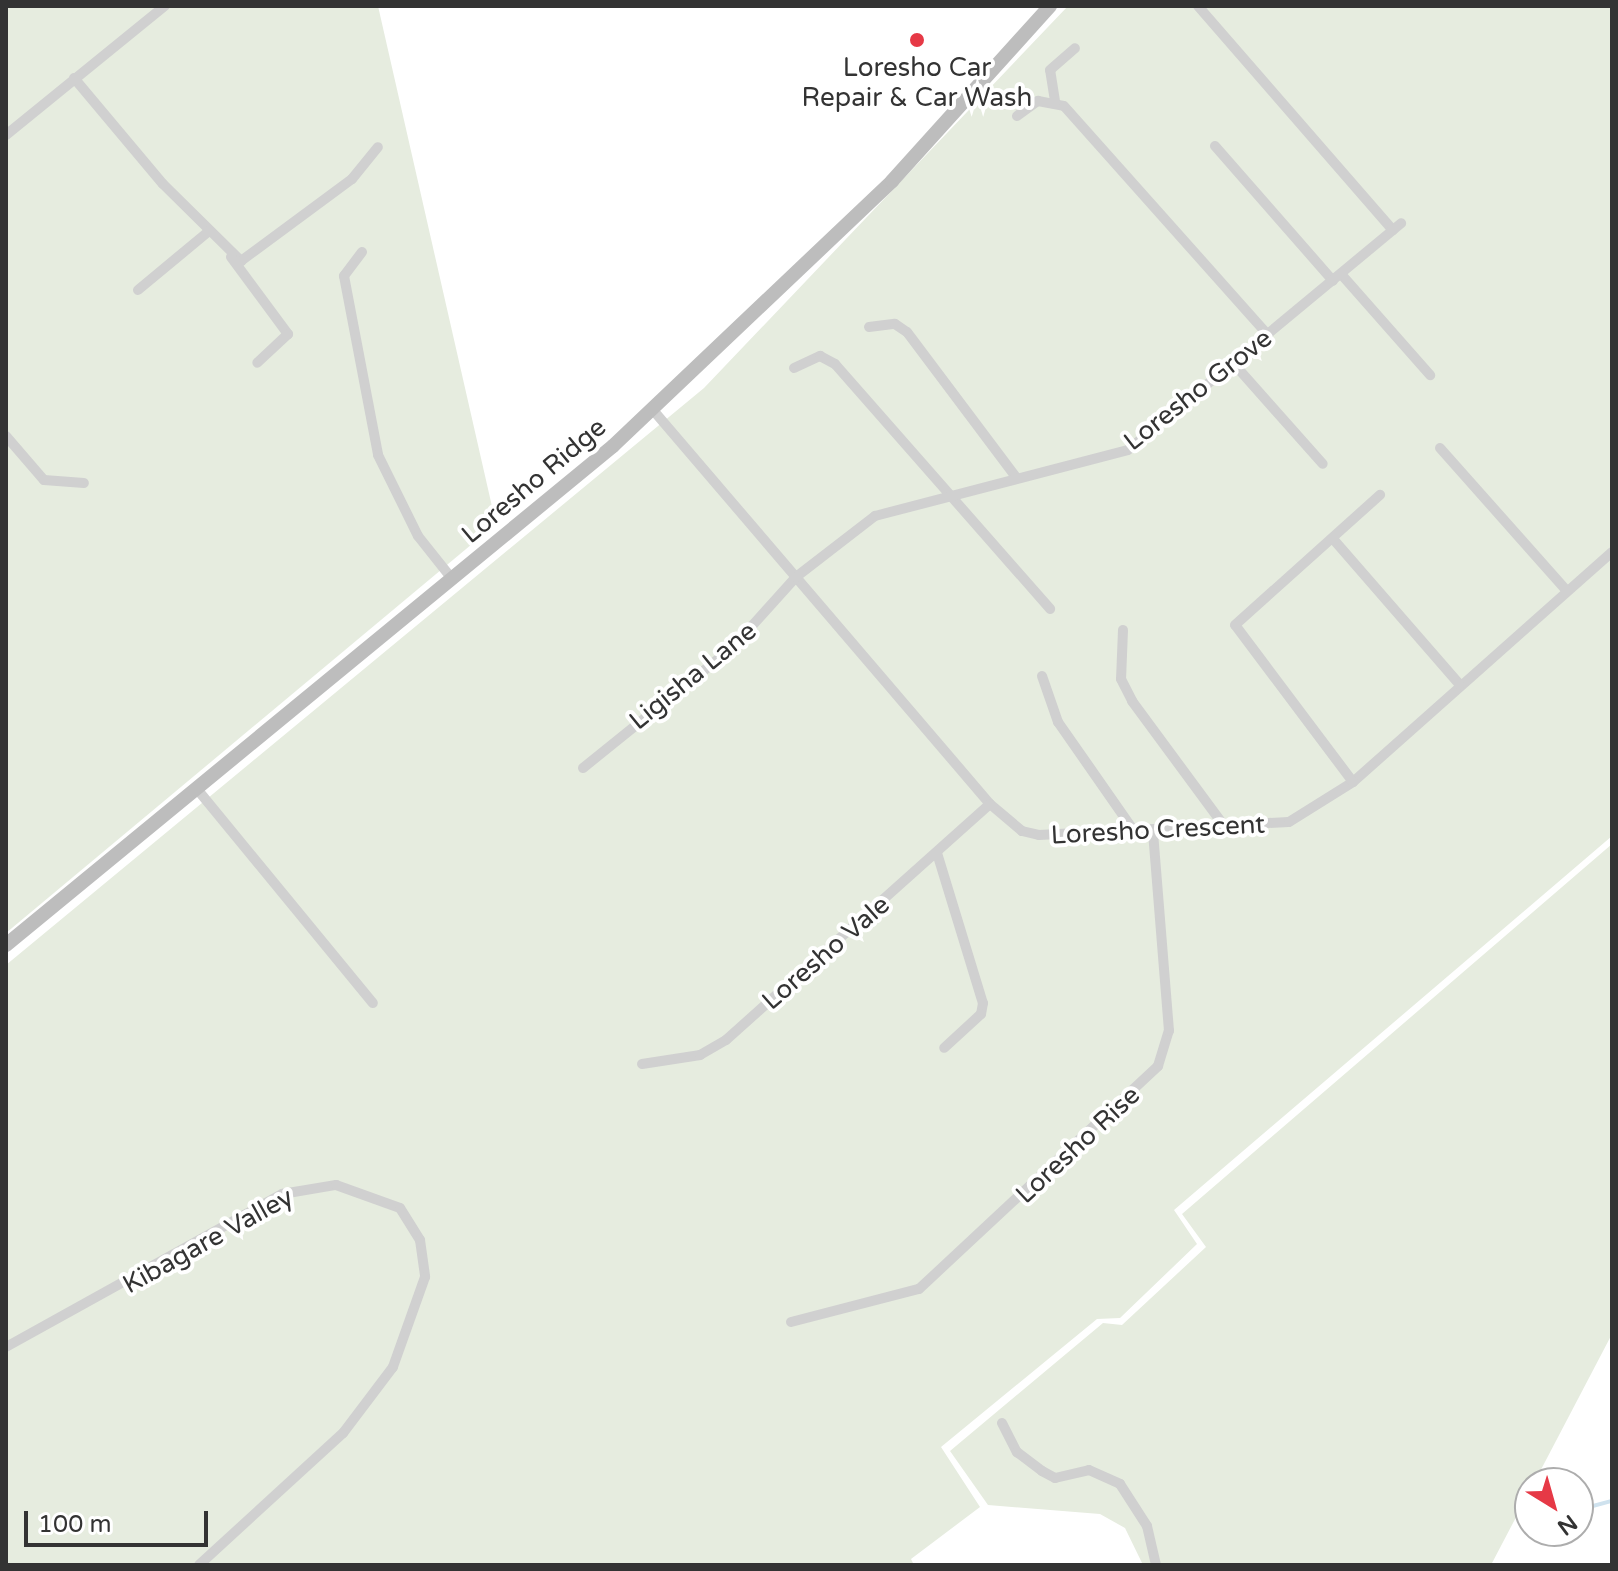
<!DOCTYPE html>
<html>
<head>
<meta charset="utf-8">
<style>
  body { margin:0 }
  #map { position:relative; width:1618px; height:1571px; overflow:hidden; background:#fff; font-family:"Varela Round",sans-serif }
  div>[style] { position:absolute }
  .green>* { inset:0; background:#e6ecdf }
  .stream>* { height:4px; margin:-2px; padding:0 2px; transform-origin:2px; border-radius:2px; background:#cfe2ee }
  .street>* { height:10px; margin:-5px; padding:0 5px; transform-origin:5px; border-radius:5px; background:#d0d0d0 }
  .secondary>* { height:14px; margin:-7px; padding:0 7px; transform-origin:7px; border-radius:7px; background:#bdbdbd }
  .dots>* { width:22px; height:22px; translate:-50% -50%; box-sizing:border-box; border:4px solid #fff; border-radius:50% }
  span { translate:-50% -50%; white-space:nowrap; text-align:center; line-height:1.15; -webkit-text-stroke:8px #fff; paint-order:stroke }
  .poi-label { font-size:26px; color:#333 }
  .street-label { font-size:26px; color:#333 }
  .frame { position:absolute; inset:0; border:8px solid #333; pointer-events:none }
  .north { position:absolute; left:1514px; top:1467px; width:80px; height:80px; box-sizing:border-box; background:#fff; border:2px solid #adadad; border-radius:50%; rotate:143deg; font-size:22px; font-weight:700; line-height:32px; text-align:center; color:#333 }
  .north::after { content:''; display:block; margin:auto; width:28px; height:36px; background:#e63946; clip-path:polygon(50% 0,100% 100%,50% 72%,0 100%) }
  .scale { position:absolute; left:24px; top:1511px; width:184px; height:36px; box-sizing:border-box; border:4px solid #333; border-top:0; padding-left:10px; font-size:24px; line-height:28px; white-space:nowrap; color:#333; -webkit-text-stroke:6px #fff; paint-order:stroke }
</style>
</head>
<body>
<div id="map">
  <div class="green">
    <i style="clip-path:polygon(6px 6px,378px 6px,496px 524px,6px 933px)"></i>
    <i style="clip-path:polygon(1068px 6px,1612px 6px,1612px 836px,1174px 1210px,1197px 1244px,1120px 1318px,1097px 1319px,941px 1447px,980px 1507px,911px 1559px,914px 1565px,6px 1565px,6px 965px,704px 388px)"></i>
    <i style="clip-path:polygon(1612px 844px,1612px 1334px,1491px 1565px,1143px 1565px,1125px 1528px,1100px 1514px,988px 1505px,950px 1451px,1103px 1323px,1122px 1325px,1206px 1247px,1182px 1214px)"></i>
  </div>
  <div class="stream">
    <i style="left:1578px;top:1510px;width:35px;rotate:-15deg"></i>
  </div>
  <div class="street">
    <i style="left:1198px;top:6px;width:297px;rotate:49deg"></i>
    <i style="left:74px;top:78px;width:138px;rotate:50deg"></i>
    <i style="left:163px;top:184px;width:110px;rotate:44.6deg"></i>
    <i style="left:241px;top:261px;width:138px;rotate:-36.5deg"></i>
    <i style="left:352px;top:179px;width:41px;rotate:-50.9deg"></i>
    <i style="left:1055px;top:101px;width:31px;rotate:-99deg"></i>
    <i style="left:1050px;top:70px;width:33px;rotate:-41deg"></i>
    <i style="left:1017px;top:116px;width:26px;rotate:-36deg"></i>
    <i style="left:1038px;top:101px;width:26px;rotate:11deg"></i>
    <i style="left:1064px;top:106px;width:307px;rotate:48.3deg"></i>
    <i style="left:6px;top:135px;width:205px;rotate:-39.1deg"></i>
    <i style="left:1215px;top:146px;width:179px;rotate:48.8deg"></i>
    <i style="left:362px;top:252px;width:30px;rotate:127deg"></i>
    <i style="left:344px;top:276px;width:182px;rotate:79.2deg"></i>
    <i style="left:378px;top:455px;width:90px;rotate:63.7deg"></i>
    <i style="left:418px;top:536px;width:56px;rotate:51.5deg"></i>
    <i style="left:231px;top:257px;width:96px;rotate:53.5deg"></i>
    <i style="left:288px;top:334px;width:42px;rotate:136.9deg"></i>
    <i style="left:1341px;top:274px;width:135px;rotate:48.6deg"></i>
    <i style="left:138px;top:290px;width:92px;rotate:-39.7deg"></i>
    <i style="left:869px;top:327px;width:26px;rotate:-7deg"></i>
    <i style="left:895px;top:324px;width:14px;rotate:34deg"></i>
    <i style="left:907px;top:332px;width:181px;rotate:53.1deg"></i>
    <i style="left:1235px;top:365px;width:132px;rotate:48.4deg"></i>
    <i style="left:794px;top:368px;width:29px;rotate:-25deg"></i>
    <i style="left:820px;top:356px;width:17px;rotate:28deg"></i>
    <i style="left:835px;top:364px;width:326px;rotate:48.7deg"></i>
    <i style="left:653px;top:410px;width:518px;rotate:49.46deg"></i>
    <i style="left:990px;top:804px;width:42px;rotate:40.2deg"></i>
    <i style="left:1022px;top:831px;width:17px;rotate:13deg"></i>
    <i style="left:1039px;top:835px;width:250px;rotate:-3deg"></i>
    <i style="left:1289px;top:822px;width:75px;rotate:-32deg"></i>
    <i style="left:1353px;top:782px;width:346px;rotate:-41.6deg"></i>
    <i style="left:6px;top:436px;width:58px;rotate:49.2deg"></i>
    <i style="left:44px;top:480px;width:40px;rotate:4.3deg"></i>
    <i style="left:1440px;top:448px;width:190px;rotate:48.4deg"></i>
    <i style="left:1334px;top:540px;width:191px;rotate:49deg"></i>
    <i style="left:1123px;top:630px;width:49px;rotate:92.3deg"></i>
    <i style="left:1121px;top:679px;width:25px;rotate:63deg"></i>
    <i style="left:1132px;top:701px;width:160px;rotate:53.6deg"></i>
    <i style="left:1042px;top:676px;width:49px;rotate:70.8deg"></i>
    <i style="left:1058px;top:722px;width:136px;rotate:55.1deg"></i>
    <i style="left:583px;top:768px;width:193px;rotate:-38.9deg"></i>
    <i style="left:733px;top:647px;width:94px;rotate:-48deg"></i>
    <i style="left:796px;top:577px;width:100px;rotate:-37.7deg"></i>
    <i style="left:875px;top:516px;width:261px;rotate:-14.6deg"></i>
    <i style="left:1128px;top:450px;width:355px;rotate:-39.7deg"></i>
    <i style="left:1353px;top:782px;width:196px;rotate:-126.9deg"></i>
    <i style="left:1235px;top:625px;width:195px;rotate:-41.9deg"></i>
    <i style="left:197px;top:789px;width:277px;rotate:50.6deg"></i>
    <i style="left:937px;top:853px;width:157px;rotate:73deg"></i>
    <i style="left:983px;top:1003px;width:11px;rotate:100deg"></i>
    <i style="left:981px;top:1014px;width:50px;rotate:137.4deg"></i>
    <i style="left:642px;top:1064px;width:59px;rotate:-8.8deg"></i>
    <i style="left:700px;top:1055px;width:30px;rotate:-30deg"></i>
    <i style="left:726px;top:1040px;width:354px;rotate:-41.8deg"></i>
    <i style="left:791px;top:1322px;width:132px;rotate:-14.5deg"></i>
    <i style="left:919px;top:1289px;width:327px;rotate:-43deg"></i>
    <i style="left:1158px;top:1066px;width:37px;rotate:-73deg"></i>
    <i style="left:1169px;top:1031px;width:198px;rotate:-94.6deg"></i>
    <i style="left:6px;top:1347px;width:316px;rotate:-29deg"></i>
    <i style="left:282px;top:1194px;width:55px;rotate:-9.5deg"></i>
    <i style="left:336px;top:1185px;width:68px;rotate:19.8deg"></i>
    <i style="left:400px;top:1208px;width:38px;rotate:58deg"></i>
    <i style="left:420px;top:1240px;width:37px;rotate:82deg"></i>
    <i style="left:425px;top:1277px;width:96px;rotate:109.6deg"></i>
    <i style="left:393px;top:1367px;width:83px;rotate:127.1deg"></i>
    <i style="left:343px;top:1433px;width:195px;rotate:137.5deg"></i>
    <i style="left:1002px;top:1423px;width:33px;rotate:63deg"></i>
    <i style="left:1017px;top:1452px;width:31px;rotate:37deg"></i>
    <i style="left:1042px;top:1471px;width:15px;rotate:28deg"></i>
    <i style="left:1055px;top:1478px;width:35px;rotate:-13deg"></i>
    <i style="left:1089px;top:1470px;width:34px;rotate:24deg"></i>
    <i style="left:1120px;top:1484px;width:50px;rotate:57.3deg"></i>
    <i style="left:1147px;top:1526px;width:40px;rotate:77deg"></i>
  </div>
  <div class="secondary">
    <i style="left:6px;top:945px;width:786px;rotate:-39.42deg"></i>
    <i style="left:613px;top:446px;width:385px;rotate:-43.5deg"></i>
    <i style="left:892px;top:181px;width:236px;rotate:-47.9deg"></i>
  </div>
  <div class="dots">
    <i style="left:917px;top:40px;background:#e63946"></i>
  </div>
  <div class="poi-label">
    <span style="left:917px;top:83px">Loresho Car<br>Repair &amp; Car Wash</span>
  </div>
  <div class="street-label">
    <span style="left:1198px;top:390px;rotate:-38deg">Loresho Grove</span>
    <span style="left:534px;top:481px;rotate:-40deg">Loresho Ridge</span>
    <span style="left:693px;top:676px;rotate:-39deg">Ligisha Lane</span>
    <span style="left:1158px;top:830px;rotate:-3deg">Loresho Crescent</span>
    <span style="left:826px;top:953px;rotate:-41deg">Loresho Vale</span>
    <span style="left:1078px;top:1145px;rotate:-43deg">Loresho Rise</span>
    <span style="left:208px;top:1241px;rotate:-29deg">Kibagare Valley</span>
  </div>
  <div class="frame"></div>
  <div class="north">N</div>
  <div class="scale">100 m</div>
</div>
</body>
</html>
